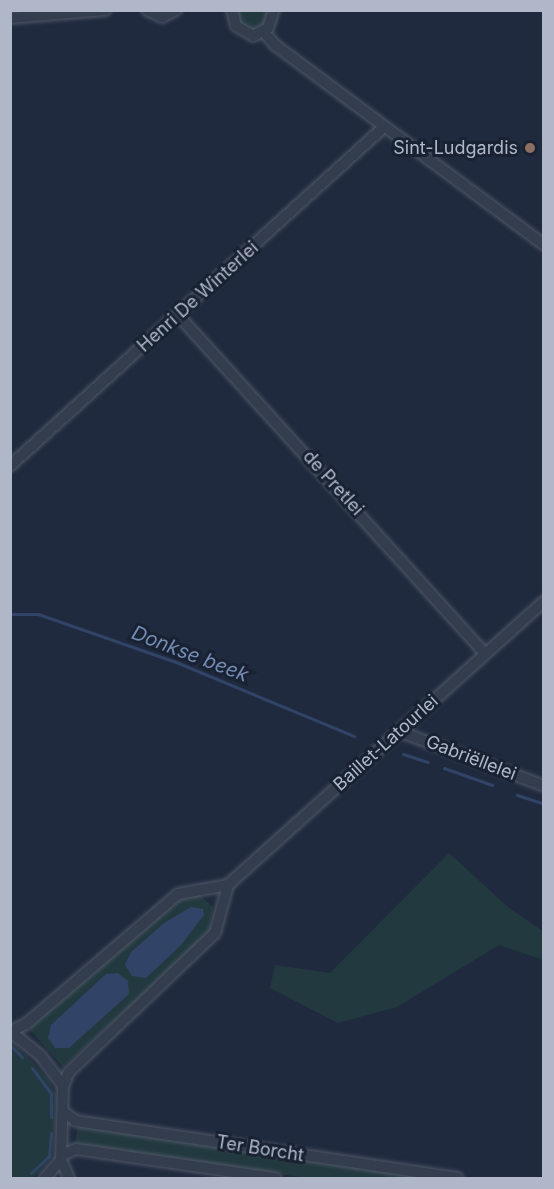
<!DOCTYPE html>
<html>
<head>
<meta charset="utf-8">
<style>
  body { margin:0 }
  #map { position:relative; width:554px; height:1189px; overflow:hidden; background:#202a3e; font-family:Inter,sans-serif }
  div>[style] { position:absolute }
  .green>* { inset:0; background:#22393f }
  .water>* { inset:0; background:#314467 }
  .stream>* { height:3px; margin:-1.5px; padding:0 1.5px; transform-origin:1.5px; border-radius:1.5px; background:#314467 }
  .roads { filter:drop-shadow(0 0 2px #4f5768) drop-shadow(0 0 2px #4f5768) }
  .minor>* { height:10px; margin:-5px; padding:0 5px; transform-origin:5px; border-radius:5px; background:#343d4e }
  .dots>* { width:16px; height:16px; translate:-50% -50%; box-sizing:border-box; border:3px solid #192232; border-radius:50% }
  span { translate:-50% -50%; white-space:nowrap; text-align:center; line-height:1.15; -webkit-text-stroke:6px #192232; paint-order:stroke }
  .poi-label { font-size:18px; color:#afb7c9 }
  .right { translate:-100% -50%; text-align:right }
  .street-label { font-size:18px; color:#afb7c9 }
  .water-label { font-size:20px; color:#748bb4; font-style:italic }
  .frame { position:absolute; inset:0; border:12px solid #afb7c9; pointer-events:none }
</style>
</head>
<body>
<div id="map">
  <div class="green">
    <i style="clip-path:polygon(238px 11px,268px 10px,268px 12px,264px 25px,253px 30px,240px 23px)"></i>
    <i style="clip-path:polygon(449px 853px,509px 908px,543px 931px,543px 960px,499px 945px,397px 1007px,338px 1023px,270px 988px,275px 965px,330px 973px)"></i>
    <i style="clip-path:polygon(200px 895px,213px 907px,210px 929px,184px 958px,63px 1067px,30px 1030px,32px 1026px,141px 927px,183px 897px)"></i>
    <i style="clip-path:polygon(11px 1039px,50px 1081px,56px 1094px,54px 1158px,33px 1178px,11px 1178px)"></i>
    <i style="clip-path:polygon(78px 1126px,430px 1178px,306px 1178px,75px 1144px)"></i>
  </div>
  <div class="water">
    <i style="clip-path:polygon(191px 907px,203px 909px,204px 915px,181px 945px,146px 978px,132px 976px,125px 965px,131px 952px,164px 923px)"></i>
    <i style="clip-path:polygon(118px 973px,128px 981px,129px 994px,69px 1048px,55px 1048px,48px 1038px,51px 1025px,106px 974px)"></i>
  </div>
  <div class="stream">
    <i style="left:10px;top:614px;width:28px"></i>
    <i style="left:38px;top:614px;width:146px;rotate:19.2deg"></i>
    <i style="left:176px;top:662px;width:193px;rotate:22.6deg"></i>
    <i style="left:403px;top:754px;width:26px;rotate:18deg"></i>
    <i style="left:444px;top:768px;width:51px;rotate:19.5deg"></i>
    <i style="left:517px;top:795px;width:28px;rotate:18deg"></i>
    <i style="left:10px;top:1045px;width:17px;rotate:45deg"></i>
    <i style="left:32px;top:1068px;width:31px;rotate:53deg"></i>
    <i style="left:51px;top:1093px;width:24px;rotate:90deg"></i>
    <i style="left:31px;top:1173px;width:25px;rotate:-43deg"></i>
    <i style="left:49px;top:1156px;width:23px;rotate:-85deg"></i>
  </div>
  <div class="roads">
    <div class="minor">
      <i style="left:147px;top:10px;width:17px;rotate:25deg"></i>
      <i style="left:162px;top:17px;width:16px;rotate:-27deg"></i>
      <i style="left:232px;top:10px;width:16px;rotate:76deg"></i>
      <i style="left:236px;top:26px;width:20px;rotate:30deg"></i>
      <i style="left:253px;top:36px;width:17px;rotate:-28deg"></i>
      <i style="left:268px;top:28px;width:19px;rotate:-72deg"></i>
      <i style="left:10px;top:18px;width:96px;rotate:-4.8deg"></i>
      <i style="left:264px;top:32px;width:17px;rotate:50deg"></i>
      <i style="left:275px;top:45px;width:335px;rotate:36.6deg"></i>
      <i style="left:178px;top:315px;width:457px;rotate:47.8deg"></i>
      <i style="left:10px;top:466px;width:505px;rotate:-42.19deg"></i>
      <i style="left:398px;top:731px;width:156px;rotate:20.6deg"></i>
      <i style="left:10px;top:1031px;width:38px;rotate:39deg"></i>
      <i style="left:40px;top:1055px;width:39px;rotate:53deg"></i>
      <i style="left:63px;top:1086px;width:74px;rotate:91.5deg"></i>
      <i style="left:61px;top:1160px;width:24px;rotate:132deg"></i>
      <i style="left:11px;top:1031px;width:17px;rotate:-25deg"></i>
      <i style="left:26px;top:1024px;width:200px;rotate:-40.5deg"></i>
      <i style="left:178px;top:894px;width:51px;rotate:-10.2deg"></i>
      <i style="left:228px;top:885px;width:425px;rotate:-41.9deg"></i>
      <i style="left:63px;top:1086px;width:15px;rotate:-67deg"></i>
      <i style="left:69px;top:1072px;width:202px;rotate:-43.6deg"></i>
      <i style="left:215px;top:933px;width:50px;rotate:-74.8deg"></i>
      <i style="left:65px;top:1113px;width:14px;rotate:36deg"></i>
      <i style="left:76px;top:1121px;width:386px;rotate:8.5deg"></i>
      <i style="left:62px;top:1155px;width:15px;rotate:-23deg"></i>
      <i style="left:76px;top:1149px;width:202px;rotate:8.3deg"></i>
      <i style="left:61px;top:1160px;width:20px;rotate:66deg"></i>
    </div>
  </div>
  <div class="dots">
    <i style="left:530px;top:148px;background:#8d6e63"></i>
  </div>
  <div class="poi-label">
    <span class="right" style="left:518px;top:148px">Sint-Ludgardis</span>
  </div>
  <div class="street-label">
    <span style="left:198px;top:297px;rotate:-42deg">Henri De Winterlei</span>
    <span style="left:333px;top:483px;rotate:48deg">de Pretlei</span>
    <span style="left:386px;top:743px;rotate:-42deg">Baillet-Latourlei</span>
    <span style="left:471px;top:758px;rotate:21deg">Gabriëllelei</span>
    <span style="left:260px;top:1149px;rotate:9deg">Ter Borcht</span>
  </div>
  <div class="water-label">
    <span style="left:190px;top:654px;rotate:21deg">Donkse beek</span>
  </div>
  <div class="frame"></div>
</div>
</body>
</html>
